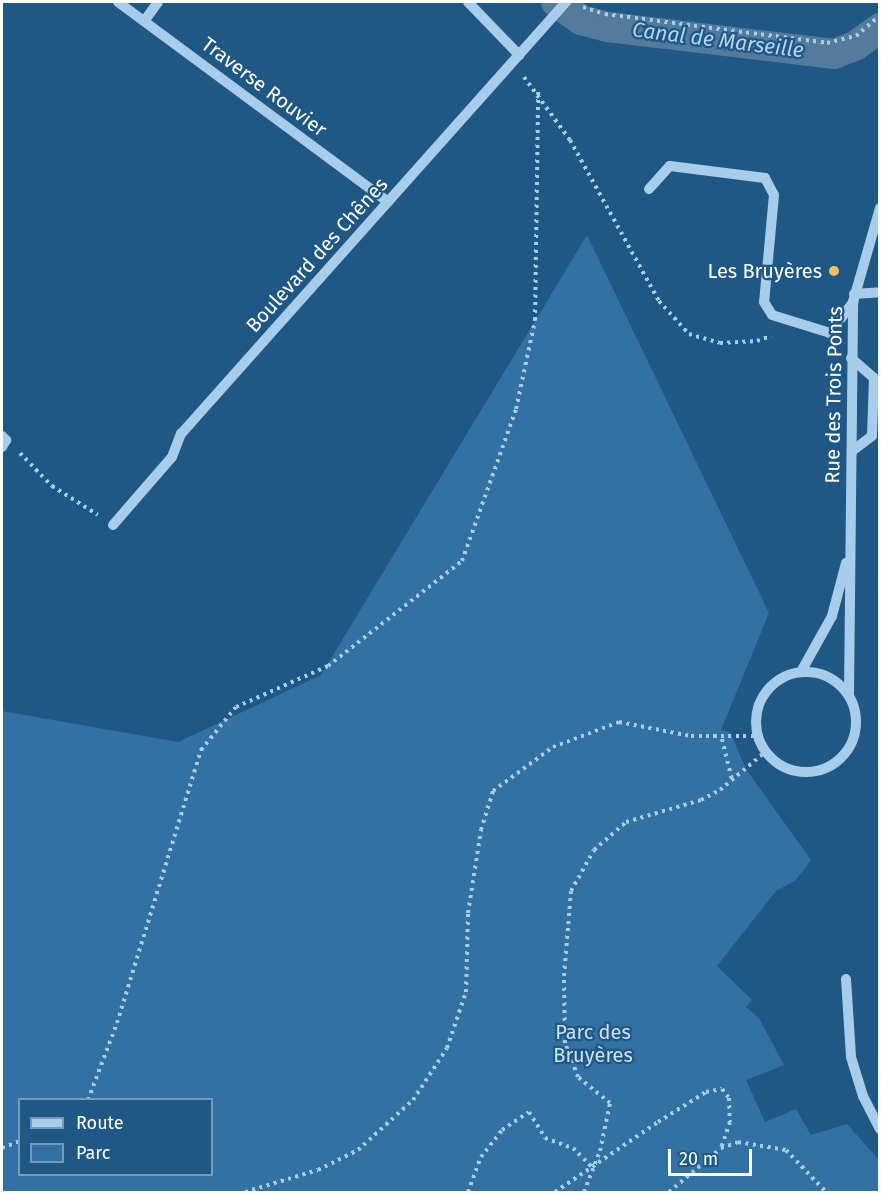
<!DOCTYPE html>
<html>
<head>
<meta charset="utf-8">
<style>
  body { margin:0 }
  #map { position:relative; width:881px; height:1194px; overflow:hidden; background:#1f5785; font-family:"Fira Sans",sans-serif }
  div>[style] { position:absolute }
  .green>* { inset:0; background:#3371a3 }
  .canal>* { height:30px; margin:-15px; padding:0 15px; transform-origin:15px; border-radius:15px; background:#547b9c }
  .path>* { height:4px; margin-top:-2px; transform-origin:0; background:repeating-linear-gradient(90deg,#a7cdea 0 3px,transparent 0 7.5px) }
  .minor>* { height:10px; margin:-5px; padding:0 5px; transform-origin:5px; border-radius:5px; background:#a7cdea }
  .minor>.ring { margin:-5px; padding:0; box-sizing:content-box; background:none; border:10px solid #a7cdea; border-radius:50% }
  .dots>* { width:16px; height:16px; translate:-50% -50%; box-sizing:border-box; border:3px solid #1f5785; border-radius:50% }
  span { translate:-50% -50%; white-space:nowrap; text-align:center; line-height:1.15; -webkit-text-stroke:4.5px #1f5785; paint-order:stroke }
  .street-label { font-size:20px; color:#fff }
  .poi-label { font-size:20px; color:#fff }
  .right { translate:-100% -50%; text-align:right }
  .park-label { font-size:20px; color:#cce4f7 }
  .water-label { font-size:21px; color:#b3d6f1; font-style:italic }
  .frame { position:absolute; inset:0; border:3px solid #fff; pointer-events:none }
  .legend { position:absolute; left:18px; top:1098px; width:195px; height:78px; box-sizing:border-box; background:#1f5785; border:2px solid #799ab6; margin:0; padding:8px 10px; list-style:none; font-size:18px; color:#fff }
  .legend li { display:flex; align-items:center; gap:12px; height:30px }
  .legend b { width:30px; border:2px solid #799ab6 }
  .scale { position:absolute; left:668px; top:1149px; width:84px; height:27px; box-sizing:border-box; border:3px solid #fff; border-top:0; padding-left:8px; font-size:18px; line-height:21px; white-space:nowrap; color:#fff; -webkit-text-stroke:4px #1f5785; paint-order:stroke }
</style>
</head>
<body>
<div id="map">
  <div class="green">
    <i style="clip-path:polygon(evenodd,587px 235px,769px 613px,721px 730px,730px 732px,746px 769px,811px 860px,795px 881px,776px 891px,717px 966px,752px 1000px,746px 1007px,759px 1018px,784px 1065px,746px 1080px,765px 1122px,796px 1109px,811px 1135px,847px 1124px,879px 1160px,879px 1192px,2px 1192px,2px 711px,178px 742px,321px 675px,587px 235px,20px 1100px,212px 1100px,212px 1174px,20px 1174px,20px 1100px)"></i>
  </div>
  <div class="canal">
    <i style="left:556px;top:2px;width:31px;rotate:36deg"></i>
    <i style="left:581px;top:20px;width:28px;rotate:15deg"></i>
    <i style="left:608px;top:27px;width:228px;rotate:6.8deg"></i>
    <i style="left:834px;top:54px;width:22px;rotate:-21deg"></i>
    <i style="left:855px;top:46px;width:31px;rotate:-36deg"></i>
  </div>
  <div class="path">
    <i style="left:583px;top:7px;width:23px;rotate:18deg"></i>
    <i style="left:605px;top:14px;width:224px;rotate:7.4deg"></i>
    <i style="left:827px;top:43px;width:30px;rotate:-14deg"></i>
    <i style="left:856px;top:36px;width:32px;rotate:-41deg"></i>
    <i style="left:524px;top:77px;width:78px;rotate:53.9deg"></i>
    <i style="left:570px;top:140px;width:184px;rotate:61.1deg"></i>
    <i style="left:659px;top:301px;width:45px;rotate:47.7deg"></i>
    <i style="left:689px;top:334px;width:32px;rotate:16deg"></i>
    <i style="left:720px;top:343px;width:37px;rotate:-3deg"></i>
    <i style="left:757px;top:341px;width:15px;rotate:-20deg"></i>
    <i style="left:20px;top:453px;width:46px;rotate:45.9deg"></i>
    <i style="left:52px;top:486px;width:54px;rotate:32.2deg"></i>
    <i style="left:722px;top:739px;width:42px;rotate:76.3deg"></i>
    <i style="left:88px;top:1100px;width:82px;rotate:-69.4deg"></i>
    <i style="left:117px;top:1023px;width:286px;rotate:-72.9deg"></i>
    <i style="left:201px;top:750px;width:55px;rotate:-50.9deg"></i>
    <i style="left:236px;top:707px;width:101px;rotate:-24deg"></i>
    <i style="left:328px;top:666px;width:170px;rotate:-38.1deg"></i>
    <i style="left:462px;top:561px;width:161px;rotate:-70.4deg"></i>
    <i style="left:516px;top:409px;width:91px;rotate:-77.9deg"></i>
    <i style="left:535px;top:320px;width:228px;rotate:-89.2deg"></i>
    <i style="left:2px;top:1148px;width:19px;rotate:-21deg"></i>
    <i style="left:245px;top:1192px;width:76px;rotate:-16.8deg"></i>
    <i style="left:318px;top:1170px;width:45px;rotate:-26.6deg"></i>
    <i style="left:358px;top:1150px;width:74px;rotate:-42.3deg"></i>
    <i style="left:413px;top:1100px;width:62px;rotate:-56.8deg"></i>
    <i style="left:447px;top:1048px;width:59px;rotate:-71.3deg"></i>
    <i style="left:466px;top:992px;width:79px;rotate:-88.5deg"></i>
    <i style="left:468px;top:913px;width:84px;rotate:-81.1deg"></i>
    <i style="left:481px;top:830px;width:41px;rotate:-72.9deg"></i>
    <i style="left:493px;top:791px;width:74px;rotate:-36.3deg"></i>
    <i style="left:553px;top:747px;width:71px;rotate:-20.7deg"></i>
    <i style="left:619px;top:722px;width:73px;rotate:11deg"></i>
    <i style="left:691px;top:736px;width:66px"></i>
    <i style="left:468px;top:1192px;width:37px;rotate:-70deg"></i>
    <i style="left:481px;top:1157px;width:34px;rotate:-52deg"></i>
    <i style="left:502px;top:1130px;width:32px;rotate:-34deg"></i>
    <i style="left:529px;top:1112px;width:31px;rotate:58deg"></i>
    <i style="left:545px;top:1138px;width:30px;rotate:20deg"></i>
    <i style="left:573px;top:1148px;width:28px;rotate:45deg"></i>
    <i style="left:555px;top:1192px;width:125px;rotate:-34.2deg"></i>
    <i style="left:658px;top:1122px;width:57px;rotate:-32deg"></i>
    <i style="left:706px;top:1092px;width:16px;rotate:-11deg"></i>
    <i style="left:722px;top:1089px;width:11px;rotate:52deg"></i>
    <i style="left:729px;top:1098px;width:24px;rotate:88deg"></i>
    <i style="left:730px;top:1122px;width:28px;rotate:109deg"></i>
    <i style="left:584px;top:1192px;width:44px;rotate:-68.7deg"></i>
    <i style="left:600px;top:1151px;width:49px;rotate:-78.2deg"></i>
    <i style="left:610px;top:1103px;width:41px;rotate:-140.9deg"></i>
    <i style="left:578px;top:1077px;width:36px;rotate:-111deg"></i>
    <i style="left:565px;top:1043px;width:67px;rotate:-90.9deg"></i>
    <i style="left:564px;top:976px;width:85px;rotate:-85.3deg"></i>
    <i style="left:571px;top:891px;width:47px;rotate:-60.7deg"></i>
    <i style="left:594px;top:850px;width:43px;rotate:-41.2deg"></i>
    <i style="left:626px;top:822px;width:78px;rotate:-16.3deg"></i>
    <i style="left:701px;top:800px;width:21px;rotate:-28deg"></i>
    <i style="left:720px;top:790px;width:59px;rotate:-40.2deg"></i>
    <i style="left:669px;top:1192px;width:68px;rotate:-40.2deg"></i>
    <i style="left:721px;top:1148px;width:18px;rotate:-19deg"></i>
    <i style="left:738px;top:1142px;width:49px;rotate:9.5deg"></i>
    <i style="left:786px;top:1150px;width:58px;rotate:46.4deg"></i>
  </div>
  <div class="minor">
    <i style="left:118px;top:2px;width:336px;rotate:36.5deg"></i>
    <i style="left:468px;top:2px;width:74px;rotate:46.1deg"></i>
    <i style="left:145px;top:20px;width:22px;rotate:-54deg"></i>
    <i style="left:649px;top:189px;width:31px;rotate:-48deg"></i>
    <i style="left:670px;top:166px;width:96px;rotate:7.2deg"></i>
    <i style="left:765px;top:178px;width:19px;rotate:62deg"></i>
    <i style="left:774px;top:195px;width:107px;rotate:95.3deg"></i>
    <i style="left:764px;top:302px;width:15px;rotate:58deg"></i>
    <i style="left:772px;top:315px;width:61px;rotate:17.2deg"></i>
    <i style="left:830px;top:333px;width:39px;rotate:-53deg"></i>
    <i style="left:854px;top:294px;width:26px;rotate:-4deg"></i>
    <i style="left:851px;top:358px;width:30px;rotate:41deg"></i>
    <i style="left:874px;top:378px;width:58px;rotate:92deg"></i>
    <i style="left:872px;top:436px;width:25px;rotate:143deg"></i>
    <i style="left:2px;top:436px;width:6px;rotate:45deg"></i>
    <i style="left:6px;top:440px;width:8px;rotate:120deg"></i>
    <i style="left:113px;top:525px;width:90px;rotate:-49.1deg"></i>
    <i style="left:172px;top:457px;width:25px;rotate:-69deg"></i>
    <i style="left:181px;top:434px;width:579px;rotate:-48.29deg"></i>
    <i style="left:802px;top:670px;width:62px;rotate:-60.9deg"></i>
    <i style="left:832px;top:616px;width:55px;rotate:-75.2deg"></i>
    <i class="ring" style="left:756px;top:672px;width:90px;height:90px"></i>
    <i style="left:849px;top:694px;width:392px;rotate:-89.4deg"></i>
    <i style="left:853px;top:302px;width:98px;rotate:-74deg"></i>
    <i style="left:846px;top:979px;width:78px;rotate:86.3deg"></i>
    <i style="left:851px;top:1057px;width:41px;rotate:72.9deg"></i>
    <i style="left:863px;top:1096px;width:37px;rotate:63deg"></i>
  </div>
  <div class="dots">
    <i style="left:834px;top:271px;background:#f8bf67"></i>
  </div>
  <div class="street-label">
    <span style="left:264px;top:87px;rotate:37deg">Traverse Rouvier</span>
    <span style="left:317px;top:255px;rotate:-48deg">Boulevard des Chênes</span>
    <span style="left:834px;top:395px;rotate:-89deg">Rue des Trois Ponts</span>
  </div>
  <div class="poi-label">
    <span class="right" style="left:822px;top:271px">Les Bruyères</span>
  </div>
  <div class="park-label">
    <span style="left:593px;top:1044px">Parc des<br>Bruyères</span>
  </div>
  <div class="water-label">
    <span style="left:718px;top:40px;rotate:7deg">Canal de Marseille</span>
  </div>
  <div class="frame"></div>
  <ul class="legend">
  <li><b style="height:8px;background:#a7cdea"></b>Route</li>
  <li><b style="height:16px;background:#3371a3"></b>Parc</li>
  </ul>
  <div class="scale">20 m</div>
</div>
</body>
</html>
